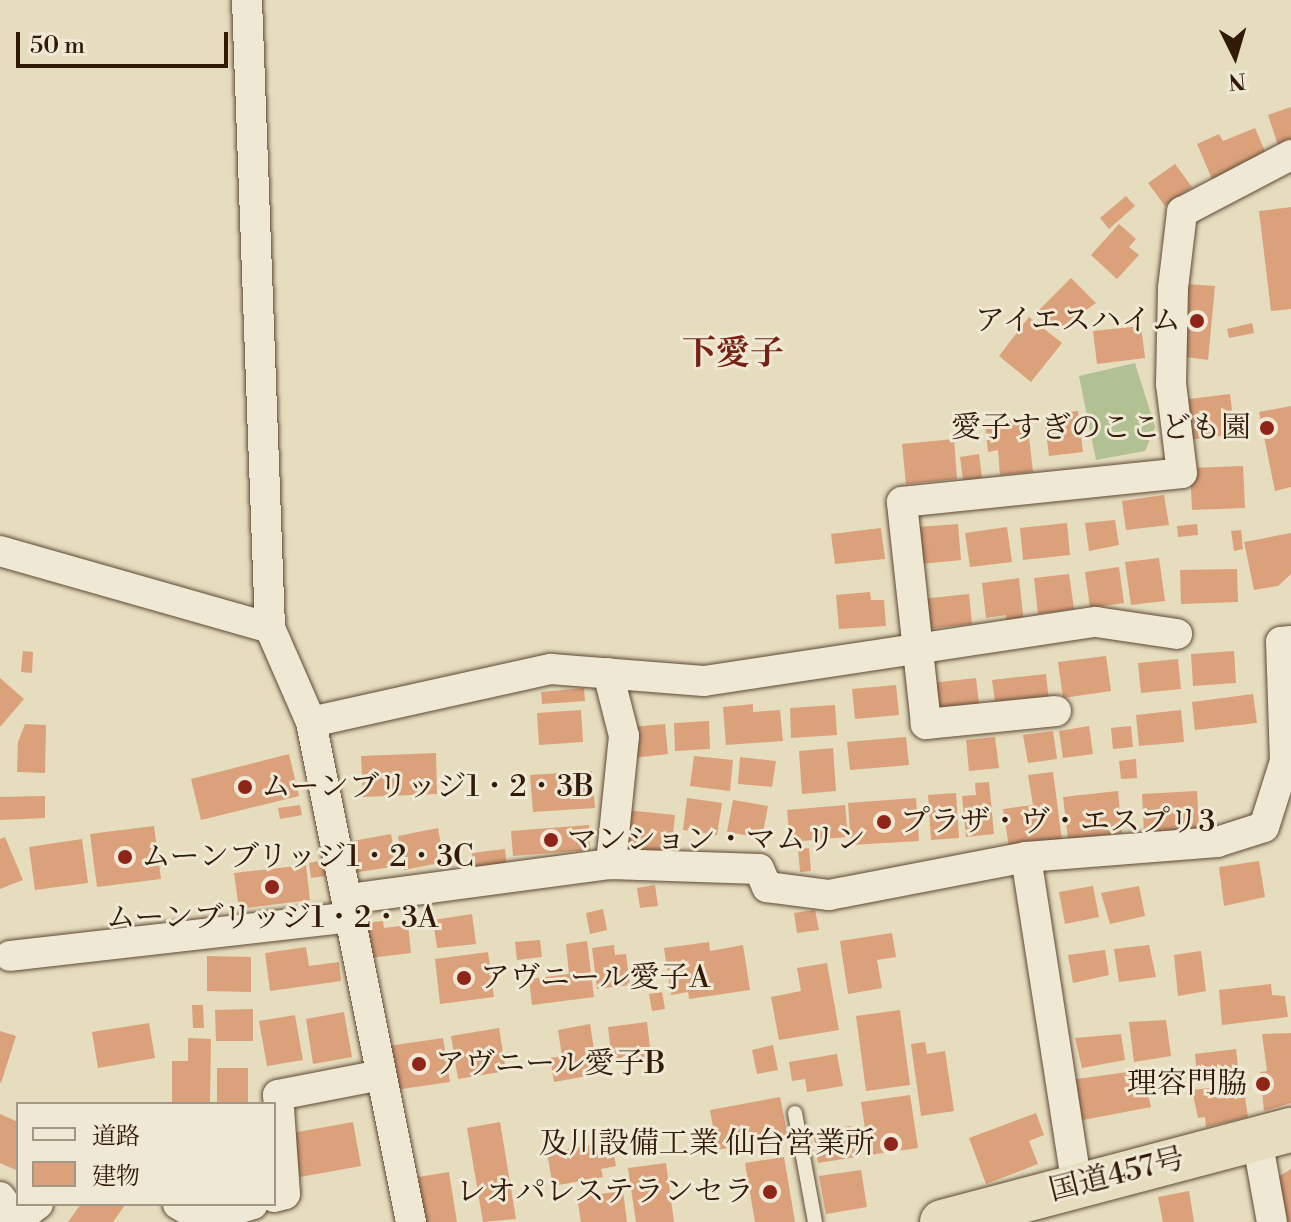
<!DOCTYPE html>
<html>
<head>
<meta charset="utf-8">
<style>
  body { margin:0 }
  #map { position:relative; width:1291px; height:1222px; overflow:hidden; background:#e6dcbe; font-family:"Libre Bodoni","Noto Serif JP",serif }
  div>[style] { position:absolute }
  .green>* { inset:0; background:#b2c194 }
  .building>* { inset:0; background:#dba17b }
  .roads { filter:drop-shadow(0 0 2px #5e4a36) drop-shadow(0 0 2px #5e4a36) }
  .lane>* { height:14px; margin:-7px; padding:0 7px; transform-origin:7px; border-radius:7px; background:#efe8d5 }
  .street>* { height:30px; margin:-15px; padding:0 15px; transform-origin:15px; border-radius:15px; background:#efe8d5 }
  .highway>* { height:44px; margin:-22px; padding:0 22px; transform-origin:22px; border-radius:22px; background:#e6dcbe }
  .dots>* { width:22px; height:22px; translate:-50% -50%; box-sizing:border-box; border:4px solid #efe8d5; border-radius:50% }
  span { translate:-50% -50%; white-space:nowrap; text-align:center; line-height:1.15; -webkit-text-stroke:6px #efe8d5; paint-order:stroke }
  .poi-label { font-size:30px; color:#311a08 }
  .right { translate:-100% -50%; text-align:right }
  .left { translate:0 -50%; text-align:left }
  .street-label { font-size:30px; color:#311a08 }
  .quarter-label { font-size:34px; color:#7a1f14; font-weight:700 }
  .legend { position:absolute; left:16px; top:1102px; width:260px; height:104px; box-sizing:border-box; background:#efe8d5; border:2px solid #a39683; margin:0; padding:10px 14px; list-style:none; font-size:24px; color:#311a08 }
  .legend li { display:flex; align-items:center; gap:16px; height:40px }
  .legend b { width:40px; border:2px solid #a39683 }
  .north { position:absolute; left:1195px; top:16px; width:80px; height:80px; -webkit-text-stroke:6px #efe8d5; paint-order:stroke; rotate:175deg; font-size:22px; font-weight:700; line-height:32px; text-align:center; color:#311a08 }
  .north::after { content:''; display:block; margin:auto; width:28px; height:36px; background:#311a08; clip-path:polygon(50% 0,100% 100%,50% 72%,0 100%) }
  .scale { position:absolute; left:16px; top:32px; width:212px; height:36px; box-sizing:border-box; border:4px solid #311a08; border-top:0; padding-left:10px; font-size:24px; line-height:28px; white-space:nowrap; color:#311a08; -webkit-text-stroke:6px #efe8d5; paint-order:stroke }
</style>
</head>
<body>
<div id="map">
  <div class="green">
    <i style="clip-path:polygon(1135px 363px,1155px 427px,1145px 451px,1096px 460px,1079px 376px)"></i>
  </div>
  <div class="building">
    <i style="clip-path:polygon(1291px 107px,1291px 140px,1278px 145px,1268px 115px)"></i>
    <i style="clip-path:polygon(1255px 128px,1267px 156px,1212px 179px,1197px 144px,1219px 134px,1223px 141px)"></i>
    <i style="clip-path:polygon(1175px 164px,1192px 187px,1165px 206px,1148px 183px)"></i>
    <i style="clip-path:polygon(1126px 196px,1135px 206px,1109px 229px,1100px 218px)"></i>
    <i style="clip-path:polygon(1291px 207px,1291px 309px,1271px 311px,1259px 211px)"></i>
    <i style="clip-path:polygon(1119px 224px,1136px 239px,1129px 247px,1139px 255px,1117px 279px,1091px 255px)"></i>
    <i style="clip-path:polygon(1071px 278px,1096px 303px,1058px 330px,1039px 310px)"></i>
    <i style="clip-path:polygon(1186px 284px,1215px 286px,1208px 360px,1178px 356px)"></i>
    <i style="clip-path:polygon(1029px 317px,1062px 343px,1031px 382px,999px 356px)"></i>
    <i style="clip-path:polygon(1252px 323px,1254px 333px,1229px 338px,1227px 329px)"></i>
    <i style="clip-path:polygon(1141px 326px,1145px 358px,1097px 364px,1093px 331px)"></i>
    <i style="clip-path:polygon(1230px 394px,1235px 434px,1186px 440px,1181px 400px)"></i>
    <i style="clip-path:polygon(1291px 406px,1291px 487px,1275px 491px,1259px 412px)"></i>
    <i style="clip-path:polygon(1078px 411px,1083px 452px,1049px 456px,1044px 415px)"></i>
    <i style="clip-path:polygon(1027px 419px,1033px 472px,1000px 475px,998px 450px,988px 452px,985px 424px)"></i>
    <i style="clip-path:polygon(954px 439px,957px 479px,906px 484px,902px 444px)"></i>
    <i style="clip-path:polygon(979px 454px,982px 478px,963px 480px,960px 457px)"></i>
    <i style="clip-path:polygon(1243px 466px,1245px 508px,1192px 510px,1190px 468px)"></i>
    <i style="clip-path:polygon(1164px 495px,1169px 525px,1126px 530px,1122px 501px)"></i>
    <i style="clip-path:polygon(1115px 520px,1119px 545px,1089px 551px,1085px 523px)"></i>
    <i style="clip-path:polygon(1067px 523px,1070px 555px,1023px 560px,1020px 528px)"></i>
    <i style="clip-path:polygon(958px 524px,961px 560px,921px 564px,918px 527px)"></i>
    <i style="clip-path:polygon(1197px 524px,1198px 535px,1178px 537px,1177px 526px)"></i>
    <i style="clip-path:polygon(1007px 527px,1012px 562px,970px 567px,965px 533px)"></i>
    <i style="clip-path:polygon(881px 528px,885px 559px,835px 564px,831px 534px)"></i>
    <i style="clip-path:polygon(1241px 530px,1243px 549px,1234px 551px,1231px 531px)"></i>
    <i style="clip-path:polygon(1291px 533px,1291px 574px,1278px 586px,1254px 590px,1244px 542px)"></i>
    <i style="clip-path:polygon(1159px 558px,1165px 601px,1131px 605px,1125px 562px)"></i>
    <i style="clip-path:polygon(1119px 567px,1124px 603px,1090px 608px,1085px 572px)"></i>
    <i style="clip-path:polygon(1237px 569px,1238px 602px,1181px 604px,1180px 570px)"></i>
    <i style="clip-path:polygon(1069px 574px,1074px 609px,1038px 614px,1034px 578px)"></i>
    <i style="clip-path:polygon(1019px 578px,1024px 624px,1007px 626px,1006px 615px,986px 618px,982px 583px)"></i>
    <i style="clip-path:polygon(870px 592px,871px 600px,884px 600px,886px 626px,839px 629px,836px 595px)"></i>
    <i style="clip-path:polygon(969px 594px,972px 624px,925px 629px,921px 599px)"></i>
    <i style="clip-path:polygon(23px 651px,33px 652px,32px 673px,21px 672px)"></i>
    <i style="clip-path:polygon(1234px 651px,1236px 683px,1193px 686px,1191px 654px)"></i>
    <i style="clip-path:polygon(1106px 656px,1111px 691px,1063px 698px,1058px 662px)"></i>
    <i style="clip-path:polygon(1178px 659px,1181px 689px,1141px 693px,1138px 663px)"></i>
    <i style="clip-path:polygon(1046px 674px,1049px 702px,996px 708px,992px 680px)"></i>
    <i style="clip-path:polygon(0 678px,24px 699px,0 727px)"></i>
    <i style="clip-path:polygon(976px 678px,980px 712px,935px 717px,931px 683px)"></i>
    <i style="clip-path:polygon(896px 685px,899px 715px,855px 719px,852px 689px)"></i>
    <i style="clip-path:polygon(584px 688px,585px 701px,542px 704px,541px 692px)"></i>
    <i style="clip-path:polygon(1253px 694px,1257px 723px,1195px 730px,1192px 702px)"></i>
    <i style="clip-path:polygon(753px 704px,753px 712px,780px 710px,783px 741px,726px 745px,723px 707px)"></i>
    <i style="clip-path:polygon(835px 705px,837px 735px,791px 738px,790px 708px)"></i>
    <i style="clip-path:polygon(581px 710px,583px 742px,539px 745px,537px 713px)"></i>
    <i style="clip-path:polygon(1181px 710px,1184px 742px,1139px 746px,1136px 715px)"></i>
    <i style="clip-path:polygon(709px 721px,710px 749px,675px 751px,674px 723px)"></i>
    <i style="clip-path:polygon(25px 724px,46px 725px,45px 773px,17px 772px,18px 742px)"></i>
    <i style="clip-path:polygon(665px 724px,668px 754px,633px 758px,630px 727px)"></i>
    <i style="clip-path:polygon(1089px 726px,1093px 754px,1063px 758px,1059px 731px)"></i>
    <i style="clip-path:polygon(1131px 726px,1133px 747px,1113px 749px,1111px 728px)"></i>
    <i style="clip-path:polygon(1053px 731px,1057px 759px,1028px 763px,1023px 735px)"></i>
    <i style="clip-path:polygon(906px 737px,909px 765px,850px 770px,847px 742px)"></i>
    <i style="clip-path:polygon(995px 737px,999px 768px,969px 771px,966px 740px)"></i>
    <i style="clip-path:polygon(833px 748px,836px 791px,802px 794px,799px 751px)"></i>
    <i style="clip-path:polygon(436px 753px,437px 794px,363px 797px,361px 756px)"></i>
    <i style="clip-path:polygon(289px 754px,299px 796px,201px 820px,191px 779px)"></i>
    <i style="clip-path:polygon(694px 756px,733px 760px,730px 791px,690px 786px)"></i>
    <i style="clip-path:polygon(740px 757px,776px 761px,772px 787px,738px 784px)"></i>
    <i style="clip-path:polygon(1136px 759px,1137px 778px,1121px 779px,1119px 761px)"></i>
    <i style="clip-path:polygon(592px 771px,595px 808px,533px 812px,530px 775px)"></i>
    <i style="clip-path:polygon(1053px 772px,1062px 840px,1009px 847px,1003px 809px,1033px 805px,1028px 775px)"></i>
    <i style="clip-path:polygon(989px 782px,994px 834px,966px 837px,962px 796px,976px 795px,975px 783px)"></i>
    <i style="clip-path:polygon(1118px 791px,1122px 833px,1068px 839px,1063px 797px)"></i>
    <i style="clip-path:polygon(1197px 791px,1199px 829px,1144px 832px,1142px 794px)"></i>
    <i style="clip-path:polygon(956px 793px,959px 838px,931px 840px,928px 795px)"></i>
    <i style="clip-path:polygon(45px 796px,45px 818px,0 820px,0 797px)"></i>
    <i style="clip-path:polygon(687px 798px,722px 803px,717px 835px,683px 830px)"></i>
    <i style="clip-path:polygon(916px 798px,919px 841px,851px 845px,848px 803px)"></i>
    <i style="clip-path:polygon(733px 800px,768px 806px,762px 838px,727px 832px)"></i>
    <i style="clip-path:polygon(300px 805px,302px 815px,280px 819px,278px 808px)"></i>
    <i style="clip-path:polygon(845px 805px,848px 837px,790px 842px,787px 810px)"></i>
    <i style="clip-path:polygon(626px 810px,675px 815px,671px 853px,623px 848px)"></i>
    <i style="clip-path:polygon(589px 825px,590px 850px,513px 856px,511px 831px)"></i>
    <i style="clip-path:polygon(154px 826px,161px 879px,97px 887px,90px 834px)"></i>
    <i style="clip-path:polygon(438px 828px,444px 862px,404px 870px,398px 836px)"></i>
    <i style="clip-path:polygon(391px 834px,397px 866px,353px 873px,347px 842px)"></i>
    <i style="clip-path:polygon(5px 837px,23px 880px,0 889px,0 839px)"></i>
    <i style="clip-path:polygon(82px 839px,88px 883px,35px 890px,29px 847px)"></i>
    <i style="clip-path:polygon(809px 848px,811px 871px,800px 872px,798px 849px)"></i>
    <i style="clip-path:polygon(505px 849px,507px 868px,474px 872px,472px 853px)"></i>
    <i style="clip-path:polygon(323px 860px,326px 876px,311px 878px,309px 863px)"></i>
    <i style="clip-path:polygon(1259px 861px,1265px 897px,1224px 906px,1219px 867px)"></i>
    <i style="clip-path:polygon(306px 865px,310px 900px,239px 909px,234px 873px)"></i>
    <i style="clip-path:polygon(655px 885px,658px 906px,640px 908px,637px 888px)"></i>
    <i style="clip-path:polygon(1093px 886px,1099px 917px,1065px 924px,1059px 892px)"></i>
    <i style="clip-path:polygon(1139px 886px,1145px 916px,1110px 924px,1101px 893px)"></i>
    <i style="clip-path:polygon(603px 909px,607px 930px,590px 934px,586px 913px)"></i>
    <i style="clip-path:polygon(815px 910px,819px 930px,797px 933px,794px 913px)"></i>
    <i style="clip-path:polygon(472px 914px,476px 944px,437px 948px,433px 920px)"></i>
    <i style="clip-path:polygon(383px 921px,384px 928px,408px 925px,411px 953px,370px 958px,366px 923px)"></i>
    <i style="clip-path:polygon(892px 933px,896px 957px,877px 960px,882px 988px,848px 994px,840px 941px)"></i>
    <i style="clip-path:polygon(540px 940px,542px 957px,517px 960px,515px 942px)"></i>
    <i style="clip-path:polygon(587px 941px,594px 997px,532px 1005px,529px 979px,569px 974px,566px 944px)"></i>
    <i style="clip-path:polygon(709px 942px,710px 951px,743px 945px,750px 990px,689px 999px,688px 992px,671px 995px,664px 948px)"></i>
    <i style="clip-path:polygon(614px 945px,615px 955px,626px 954px,630px 985px,597px 989px,592px 948px)"></i>
    <i style="clip-path:polygon(1149px 945px,1156px 977px,1119px 982px,1114px 949px)"></i>
    <i style="clip-path:polygon(306px 947px,309px 966px,339px 962px,341px 981px,270px 991px,265px 953px)"></i>
    <i style="clip-path:polygon(1105px 950px,1109px 975px,1073px 983px,1068px 955px)"></i>
    <i style="clip-path:polygon(1201px 951px,1206px 991px,1178px 996px,1174px 955px)"></i>
    <i style="clip-path:polygon(488px 952px,494px 997px,440px 1004px,435px 959px)"></i>
    <i style="clip-path:polygon(207px 956px,251px 957px,251px 992px,207px 991px)"></i>
    <i style="clip-path:polygon(827px 963px,839px 1030px,779px 1040px,771px 997px,801px 991px,797px 968px)"></i>
    <i style="clip-path:polygon(1271px 984px,1272px 995px,1285px 996px,1288px 1017px,1222px 1025px,1219px 990px)"></i>
    <i style="clip-path:polygon(662px 992px,665px 1009px,652px 1011px,649px 994px)"></i>
    <i style="clip-path:polygon(192px 1005px,203px 1005px,204px 1028px,193px 1028px)"></i>
    <i style="clip-path:polygon(253px 1009px,253px 1041px,216px 1041px,215px 1010px)"></i>
    <i style="clip-path:polygon(900px 1010px,910px 1085px,866px 1091px,856px 1016px)"></i>
    <i style="clip-path:polygon(344px 1012px,352px 1057px,313px 1064px,306px 1019px)"></i>
    <i style="clip-path:polygon(295px 1015px,303px 1060px,267px 1066px,259px 1021px)"></i>
    <i style="clip-path:polygon(1166px 1020px,1171px 1056px,1134px 1062px,1129px 1022px)"></i>
    <i style="clip-path:polygon(647px 1022px,651px 1056px,612px 1061px,608px 1027px)"></i>
    <i style="clip-path:polygon(149px 1023px,155px 1058px,98px 1068px,92px 1032px)"></i>
    <i style="clip-path:polygon(590px 1024px,598px 1074px,554px 1082px,550px 1058px,562px 1056px,558px 1030px)"></i>
    <i style="clip-path:polygon(499px 1028px,506px 1071px,458px 1079px,451px 1036px)"></i>
    <i style="clip-path:polygon(0 1031px,16px 1036px,1px 1083px,0 1082px)"></i>
    <i style="clip-path:polygon(1291px 1033px,1291px 1103px,1264px 1111px,1260px 1072px,1267px 1071px,1262px 1034px)"></i>
    <i style="clip-path:polygon(1121px 1034px,1125px 1060px,1082px 1068px,1075px 1038px)"></i>
    <i style="clip-path:polygon(188px 1038px,211px 1039px,210px 1103px,172px 1102px,172px 1061px,188px 1061px)"></i>
    <i style="clip-path:polygon(443px 1038px,450px 1082px,395px 1090px,388px 1046px)"></i>
    <i style="clip-path:polygon(925px 1042px,927px 1054px,945px 1051px,954px 1111px,921px 1116px,911px 1044px)"></i>
    <i style="clip-path:polygon(773px 1045px,778px 1070px,757px 1074px,752px 1050px)"></i>
    <i style="clip-path:polygon(1236px 1049px,1239px 1075px,1198px 1084px,1195px 1054px)"></i>
    <i style="clip-path:polygon(837px 1054px,843px 1086px,807px 1092px,805px 1079px,792px 1081px,789px 1062px)"></i>
    <i style="clip-path:polygon(217px 1068px,248px 1068px,248px 1104px,217px 1104px)"></i>
    <i style="clip-path:polygon(1142px 1070px,1151px 1107px,1078px 1121px,1070px 1080px)"></i>
    <i style="clip-path:polygon(1243px 1084px,1248px 1117px,1206px 1127px,1205px 1117px,1198px 1118px,1192px 1090px)"></i>
    <i style="clip-path:polygon(910px 1095px,918px 1148px,869px 1155px,861px 1102px)"></i>
    <i style="clip-path:polygon(780px 1097px,788px 1137px,717px 1150px,710px 1110px)"></i>
    <i style="clip-path:polygon(1036px 1113px,1044px 1135px,1029px 1141px,1038px 1164px,986px 1184px,969px 1138px)"></i>
    <i style="clip-path:polygon(0 1114px,18px 1122px,18px 1171px,0 1163px)"></i>
    <i style="clip-path:polygon(353px 1122px,361px 1166px,300px 1177px,292px 1133px)"></i>
    <i style="clip-path:polygon(500px 1122px,516px 1219px,483px 1222px,467px 1128px)"></i>
    <i style="clip-path:polygon(851px 1126px,856px 1157px,818px 1163px,813px 1131px)"></i>
    <i style="clip-path:polygon(596px 1144px,597px 1152px,613px 1149px,616px 1166px,601px 1169px,603px 1177px,553px 1186px,547px 1153px)"></i>
    <i style="clip-path:polygon(784px 1157px,795px 1222px,755px 1222px,745px 1163px)"></i>
    <i style="clip-path:polygon(666px 1163px,674px 1222px,636px 1222px,628px 1168px)"></i>
    <i style="clip-path:polygon(1291px 1169px,1291px 1222px,1282px 1222px,1276px 1178px)"></i>
    <i style="clip-path:polygon(861px 1170px,867px 1207px,826px 1214px,819px 1176px)"></i>
    <i style="clip-path:polygon(449px 1172px,457px 1222px,419px 1222px,412px 1178px)"></i>
    <i style="clip-path:polygon(623px 1191px,627px 1222px,581px 1222px,577px 1197px)"></i>
    <i style="clip-path:polygon(1189px 1191px,1194px 1222px,1163px 1222px,1158px 1197px)"></i>
    <i style="clip-path:polygon(81px 1204px,123px 1204px,125px 1205px,113px 1222px,68px 1222px)"></i>
  </div>
  <div class="roads">
    <div class="lane">
      <i style="left:795px;top:1113px;width:111px;rotate:79.6deg"></i>
    </div>
    <div class="street">
      <i style="left:247px;top:0;width:628px;rotate:87.9deg"></i>
      <i style="left:270px;top:628px;width:103px;rotate:66.4deg"></i>
      <i style="left:311px;top:722px;width:510px;rotate:78.69deg"></i>
      <i style="left:0;top:551px;width:281px;rotate:15.9deg"></i>
      <i style="left:608px;top:673px;width:65px;rotate:75.7deg"></i>
      <i style="left:624px;top:736px;width:129px;rotate:95.8deg"></i>
      <i style="left:1056px;top:711px;width:131px;rotate:174.3deg"></i>
      <i style="left:926px;top:724px;width:223px;rotate:-96.2deg"></i>
      <i style="left:902px;top:502px;width:281px;rotate:-5.9deg"></i>
      <i style="left:1182px;top:473px;width:90px;rotate:-97deg"></i>
      <i style="left:1171px;top:384px;width:96px;rotate:-88.8deg"></i>
      <i style="left:1173px;top:288px;width:77px;rotate:-83.2deg"></i>
      <i style="left:1182px;top:212px;width:123px;rotate:-27.6deg"></i>
      <i style="left:311px;top:722px;width:246px;rotate:-12.5deg"></i>
      <i style="left:551px;top:669px;width:153px;rotate:4.5deg"></i>
      <i style="left:704px;top:681px;width:396px;rotate:-8.6deg"></i>
      <i style="left:1096px;top:622px;width:82px;rotate:8.4deg"></i>
      <i style="left:1026px;top:857px;width:332px;rotate:81.2deg"></i>
      <i style="left:348px;top:899px;width:265px;rotate:-7.6deg"></i>
      <i style="left:611px;top:864px;width:148px;rotate:1.9deg"></i>
      <i style="left:759px;top:869px;width:20px;rotate:66deg"></i>
      <i style="left:767px;top:887px;width:63px;rotate:7.4deg"></i>
      <i style="left:829px;top:895px;width:201px;rotate:-10.9deg"></i>
      <i style="left:1026px;top:857px;width:192px;rotate:-4.5deg"></i>
      <i style="left:1217px;top:842px;width:49px;rotate:-17.7deg"></i>
      <i style="left:1264px;top:827px;width:69px;rotate:-72.3deg"></i>
      <i style="left:1285px;top:761px;width:119px;rotate:-91.9deg"></i>
      <i style="left:1281px;top:642px;width:10px;rotate:-6deg"></i>
      <i style="left:10px;top:956px;width:344px;rotate:-6.5deg"></i>
      <i style="left:1257px;top:1139px;width:84px;rotate:79.8deg"></i>
      <i style="left:0;top:1197px;width:29px;rotate:54deg"></i>
      <i style="left:274px;top:1197px;width:11px;rotate:-15deg"></i>
      <i style="left:285px;top:1194px;width:99px;rotate:-94deg"></i>
      <i style="left:278px;top:1095px;width:105px;rotate:-11deg"></i>
      <i style="left:178px;top:1204px;width:30px;rotate:30deg"></i>
      <i style="left:204px;top:1219px;width:51px;rotate:-17deg"></i>
      <i style="left:14px;top:1222px;width:30px;rotate:-37deg"></i>
    </div>
    <div class="highway">
      <i style="left:942px;top:1222px;width:361px;rotate:-14.8deg"></i>
    </div>
  </div>
  <div class="dots">
    <i style="left:1197px;top:321px;background:#8f2418"></i>
    <i style="left:1267px;top:428px;background:#8f2418"></i>
    <i style="left:245px;top:787px;background:#8f2418"></i>
    <i style="left:884px;top:822px;background:#8f2418"></i>
    <i style="left:551px;top:840px;background:#8f2418"></i>
    <i style="left:125px;top:857px;background:#8f2418"></i>
    <i style="left:272px;top:887px;background:#8f2418"></i>
    <i style="left:464px;top:978px;background:#8f2418"></i>
    <i style="left:419px;top:1064px;background:#8f2418"></i>
    <i style="left:1263px;top:1084px;background:#8f2418"></i>
    <i style="left:891px;top:1144px;background:#8f2418"></i>
    <i style="left:770px;top:1192px;background:#8f2418"></i>
  </div>
  <div class="poi-label">
    <span class="right" style="left:1181px;top:321px">アイエスハイム</span>
    <span class="right" style="left:1251px;top:428px">愛子すぎのここども園</span>
    <span class="left" style="left:261px;top:787px">ムーンブリッジ1・2・3B</span>
    <span class="left" style="left:900px;top:822px">プラザ・ヴ・エスプリ3</span>
    <span class="left" style="left:567px;top:840px">マンション・マムリン</span>
    <span class="left" style="left:141px;top:857px">ムーンブリッジ1・2・3C</span>
    <span style="left:272px;top:918px">ムーンブリッジ1・2・3A</span>
    <span class="left" style="left:480px;top:978px">アヴニール愛子A</span>
    <span class="left" style="left:435px;top:1064px">アヴニール愛子B</span>
    <span class="right" style="left:1247px;top:1084px">理容門脇</span>
    <span class="right" style="left:875px;top:1144px">及川設備工業 仙台営業所</span>
    <span class="right" style="left:754px;top:1192px">レオパレステランセラ</span>
  </div>
  <div class="street-label">
    <span style="left:1117px;top:1175px;rotate:-14deg">国道457号</span>
  </div>
  <div class="quarter-label">
    <span style="left:733px;top:355px">下愛子</span>
  </div>
  <ul class="legend">
  <li><b style="height:10px;background:#efe8d5"></b>道路</li>
  <li><b style="height:22px;background:#dba17b"></b>建物</li>
  </ul>
  <div class="north">N</div>
  <div class="scale">50 m</div>
</div>
</body>
</html>
